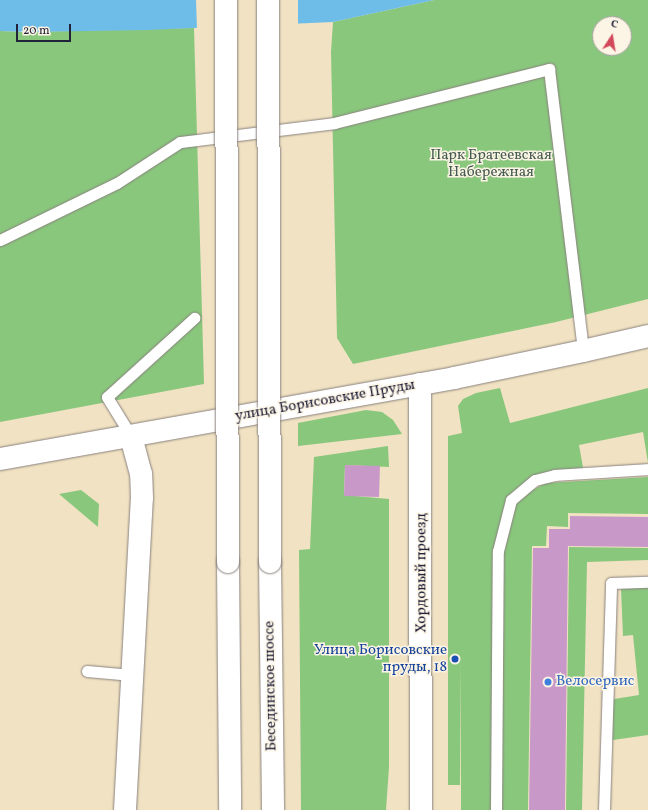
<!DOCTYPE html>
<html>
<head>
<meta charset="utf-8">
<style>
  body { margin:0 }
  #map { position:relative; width:648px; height:810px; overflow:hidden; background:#f1e2c3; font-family:Vollkorn,serif }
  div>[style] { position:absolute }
  .green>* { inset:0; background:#89c77d }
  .water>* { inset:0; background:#6dbde8 }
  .pier>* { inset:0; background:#f1e2c3 }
  .building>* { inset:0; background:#c899c8 }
  .roads { filter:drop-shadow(0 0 1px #8a827f) drop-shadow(0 0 1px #8a827f) }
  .lane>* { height:11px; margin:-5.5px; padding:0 5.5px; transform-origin:5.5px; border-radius:5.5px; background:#fff }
  .secondary>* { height:22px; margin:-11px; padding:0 11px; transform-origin:11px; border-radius:11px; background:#fff }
  .primary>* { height:22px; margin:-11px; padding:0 11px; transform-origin:11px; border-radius:11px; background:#fff }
  .bridges { filter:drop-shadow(0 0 1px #8a827f) drop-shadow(0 0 1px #8a827f) }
  .primary-bridge>* { height:22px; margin:-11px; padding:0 11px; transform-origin:11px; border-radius:11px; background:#fff }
  .dots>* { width:11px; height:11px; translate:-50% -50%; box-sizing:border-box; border:2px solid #fcf5e5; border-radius:50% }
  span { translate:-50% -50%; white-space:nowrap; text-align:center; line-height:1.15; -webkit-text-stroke:3px #fcf5e5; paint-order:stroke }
  .park-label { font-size:15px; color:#465c52 }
  .street-label { font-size:15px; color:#22223b }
  .transit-label { font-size:15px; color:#164399 }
  .right { translate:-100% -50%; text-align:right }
  .shop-label { font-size:15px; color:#366cbe }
  .left { translate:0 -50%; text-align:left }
  .north { position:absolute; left:592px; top:16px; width:40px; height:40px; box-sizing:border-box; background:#fcf5e5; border:1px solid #a5a1a1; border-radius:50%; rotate:12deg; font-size:11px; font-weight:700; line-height:16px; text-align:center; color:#22223b }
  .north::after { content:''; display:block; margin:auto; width:14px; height:18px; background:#d1495b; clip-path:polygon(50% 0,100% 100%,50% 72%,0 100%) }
  .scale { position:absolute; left:16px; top:24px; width:55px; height:18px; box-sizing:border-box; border:2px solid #22223b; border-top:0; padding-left:5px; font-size:12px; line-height:14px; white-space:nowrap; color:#22223b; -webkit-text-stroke:3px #fcf5e5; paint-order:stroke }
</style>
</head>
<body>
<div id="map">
  <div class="green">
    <i style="clip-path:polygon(evenodd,434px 0,648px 0,648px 299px,556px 322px,353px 364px,337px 338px,331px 52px,333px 22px,434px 0,600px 24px,624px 24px,624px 48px,600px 48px,600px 24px)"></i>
    <i style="clip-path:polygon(194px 28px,204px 384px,0 422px,0 31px,28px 32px)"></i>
    <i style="clip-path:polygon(500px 388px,510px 423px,648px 388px,648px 463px,643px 432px,579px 445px,584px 473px,555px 475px,511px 500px,498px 551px,496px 810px,461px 810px,461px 659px,460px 785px,448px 785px,448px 436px,462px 433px,458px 406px,463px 399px,476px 393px)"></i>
    <i style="clip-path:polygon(366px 410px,382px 412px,393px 420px,402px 434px,298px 446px,298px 423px)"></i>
    <i style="clip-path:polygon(388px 446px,389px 467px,345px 465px,344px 495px,389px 499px,389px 767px,386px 810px,301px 810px,299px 550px,310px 549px,314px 457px)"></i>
    <i style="clip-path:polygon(648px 477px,648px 514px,568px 513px,568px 527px,547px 526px,546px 546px,532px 546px,528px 810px,499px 810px,500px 551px,513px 506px,529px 492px,546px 483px)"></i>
    <i style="clip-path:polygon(81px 490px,99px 504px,98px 527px,59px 494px)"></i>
    <i style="clip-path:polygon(569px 547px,648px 548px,648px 560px,587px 562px,582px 810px,566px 810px)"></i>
    <i style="clip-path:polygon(648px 587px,648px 735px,606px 741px,608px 700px,639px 695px,633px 635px,623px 636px,621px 589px)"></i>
  </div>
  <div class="water">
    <i style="clip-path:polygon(0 0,434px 0,333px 22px,148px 30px,28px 32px,0 31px)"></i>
  </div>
  <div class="pier">
    <i style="clip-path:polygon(196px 0,298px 0,298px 26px,197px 30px)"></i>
  </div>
  <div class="building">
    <i style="clip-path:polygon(345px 465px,380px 466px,379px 497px,344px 496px)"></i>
    <i style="clip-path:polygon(570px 516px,648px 517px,648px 547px,568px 546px,565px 810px,529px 810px,533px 548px,549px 548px,549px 529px,570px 529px)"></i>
  </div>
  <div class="roads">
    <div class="lane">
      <i style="left:0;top:240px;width:130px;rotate:-26deg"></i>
      <i style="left:117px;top:183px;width:75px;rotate:-33.1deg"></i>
      <i style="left:180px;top:142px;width:155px;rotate:-7deg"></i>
      <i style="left:334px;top:123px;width:222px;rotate:-14.1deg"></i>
      <i style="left:549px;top:69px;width:284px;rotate:83.1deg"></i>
      <i style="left:131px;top:436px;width:46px;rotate:-121.6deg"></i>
      <i style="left:107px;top:397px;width:118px;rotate:-42.2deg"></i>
      <i style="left:87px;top:671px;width:45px;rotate:5.1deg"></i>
      <i style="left:496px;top:810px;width:259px;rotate:-89.6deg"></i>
      <i style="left:498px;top:551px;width:53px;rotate:-75.7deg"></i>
      <i style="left:511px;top:500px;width:31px;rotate:-40deg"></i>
      <i style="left:535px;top:480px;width:21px;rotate:-14deg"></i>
      <i style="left:555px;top:475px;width:93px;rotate:-3.7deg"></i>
      <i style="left:604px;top:810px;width:227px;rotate:-88.2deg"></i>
      <i style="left:611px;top:583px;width:37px;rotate:-2deg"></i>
    </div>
    <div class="secondary">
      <i style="left:420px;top:384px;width:426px;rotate:89.9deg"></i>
      <i style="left:0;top:459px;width:461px;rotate:-10.1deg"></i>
      <i style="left:454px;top:378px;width:132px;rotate:-11.8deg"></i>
      <i style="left:583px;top:351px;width:67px;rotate:-13deg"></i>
      <i style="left:125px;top:810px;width:312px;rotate:-86.9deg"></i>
      <i style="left:142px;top:498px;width:24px;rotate:-92deg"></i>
      <i style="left:141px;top:474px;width:39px;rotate:-105deg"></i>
    </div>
    <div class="primary">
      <i style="left:228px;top:562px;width:248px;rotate:89.5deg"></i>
      <i style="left:270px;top:562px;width:248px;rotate:89.3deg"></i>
    </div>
  </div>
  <div class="bridges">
    <div class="primary-bridge">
      <i style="left:226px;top:0;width:562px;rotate:89.8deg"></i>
      <i style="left:268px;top:0;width:562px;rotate:89.8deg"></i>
    </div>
  </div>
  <div class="dots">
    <i style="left:455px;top:659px;background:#1a4fb4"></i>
    <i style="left:548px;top:682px;background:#3f7fe0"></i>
  </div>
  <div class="park-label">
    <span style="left:491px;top:164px">Парк Братеевская<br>Набережная</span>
  </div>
  <div class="street-label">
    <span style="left:325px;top:401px;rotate:-10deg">улица Борисовские Пруды</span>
    <span style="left:422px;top:573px;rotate:-90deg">Хордовый проезд</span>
    <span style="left:271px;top:686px;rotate:-91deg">Бесединское шоссе</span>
  </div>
  <div class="transit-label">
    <span class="right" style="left:447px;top:659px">Улица Борисовские<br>пруды, 18</span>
  </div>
  <div class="shop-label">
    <span class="left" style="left:556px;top:682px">Велосервис</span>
  </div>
  <div class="north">С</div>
  <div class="scale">20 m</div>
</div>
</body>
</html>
